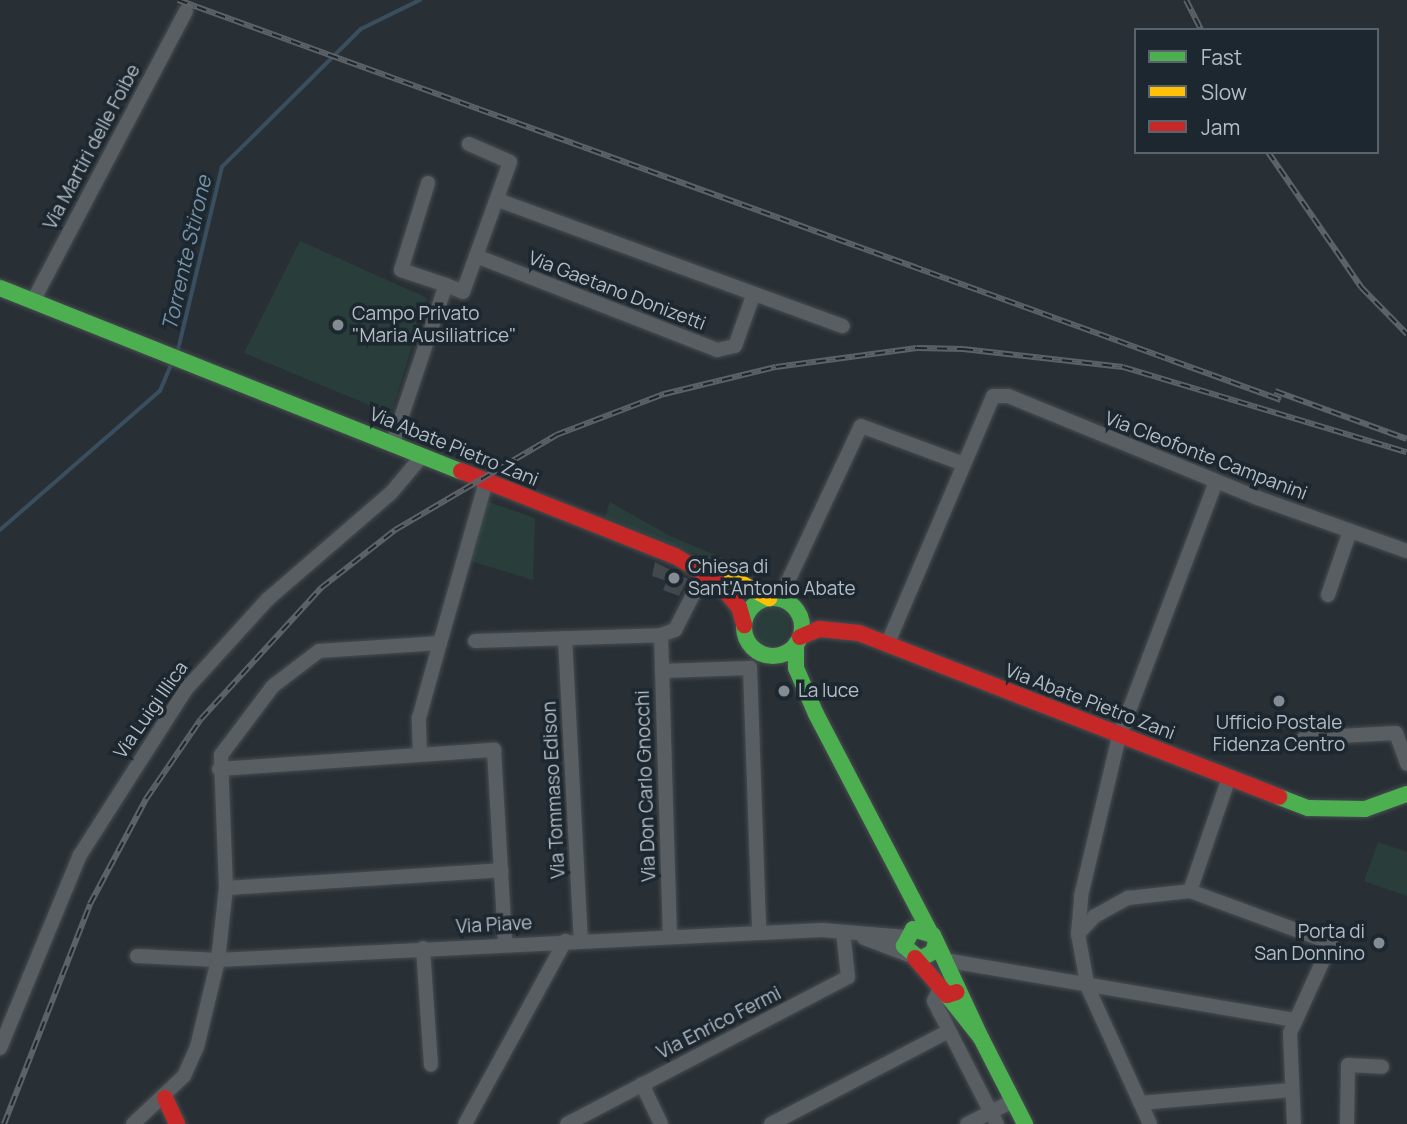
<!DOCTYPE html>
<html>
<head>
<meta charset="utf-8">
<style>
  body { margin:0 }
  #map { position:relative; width:1407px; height:1124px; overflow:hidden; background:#293035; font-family:Manrope,sans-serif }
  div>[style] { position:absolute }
  .green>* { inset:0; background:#293d3b }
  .round { border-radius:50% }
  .stream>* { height:3.5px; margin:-1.75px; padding:0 1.75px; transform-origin:1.75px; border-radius:1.75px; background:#394e5e }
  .building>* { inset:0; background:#43484d }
  .roads { filter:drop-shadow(0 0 2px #474c50) drop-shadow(0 0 2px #474c50) }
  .street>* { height:14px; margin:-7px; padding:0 7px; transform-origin:7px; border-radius:7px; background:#595e63 }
  .fast>* { height:16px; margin:-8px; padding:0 8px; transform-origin:8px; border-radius:8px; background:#4caf50 }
  .fast>.ring { margin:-8px; padding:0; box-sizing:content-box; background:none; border:16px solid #4caf50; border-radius:50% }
  .slow>* { height:16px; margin:-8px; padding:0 8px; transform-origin:8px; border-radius:8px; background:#ffc107 }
  .jam>* { height:16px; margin:-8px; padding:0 8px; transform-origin:8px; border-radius:8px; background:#c62828 }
  .rail>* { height:6px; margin-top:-3px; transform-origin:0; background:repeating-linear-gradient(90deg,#1d272f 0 10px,#5d6267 0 20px); box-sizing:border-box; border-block:2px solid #5d6267 }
  .dots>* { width:19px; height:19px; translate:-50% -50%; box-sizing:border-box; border:4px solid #1d272f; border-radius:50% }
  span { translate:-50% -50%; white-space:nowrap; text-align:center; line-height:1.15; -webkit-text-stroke:7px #1d272f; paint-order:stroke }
  .street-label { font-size:19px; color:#b3bdc6 }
  .poi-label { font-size:19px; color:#b3bdc6 }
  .left { translate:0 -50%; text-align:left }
  .right { translate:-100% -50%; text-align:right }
  .water-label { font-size:21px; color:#7692a7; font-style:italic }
  .legend { position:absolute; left:1134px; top:28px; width:245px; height:126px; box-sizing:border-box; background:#1d272f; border:2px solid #59636b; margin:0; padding:9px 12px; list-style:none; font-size:21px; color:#b3bdc6 }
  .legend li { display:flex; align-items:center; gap:14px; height:35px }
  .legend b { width:35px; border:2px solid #59636b }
</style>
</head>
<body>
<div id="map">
  <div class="green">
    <i style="clip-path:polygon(300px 241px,427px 298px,391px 414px,244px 353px)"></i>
    <i style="clip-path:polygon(485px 501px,535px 518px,533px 580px,468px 560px)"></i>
    <i style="clip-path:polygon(610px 502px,668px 535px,750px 570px,743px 579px,718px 563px,605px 517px)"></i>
    <i class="round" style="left:752px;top:607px;width:38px;height:38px"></i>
    <i style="clip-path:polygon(1378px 842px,1407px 852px,1407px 896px,1364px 881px)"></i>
  </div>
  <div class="stream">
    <i style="left:178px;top:350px;width:188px;rotate:-76.5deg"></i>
    <i style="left:222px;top:167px;width:196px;rotate:-44.8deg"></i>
    <i style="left:361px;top:29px;width:66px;rotate:-26.2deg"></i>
    <i style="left:0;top:530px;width:212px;rotate:-41deg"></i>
    <i style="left:160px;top:391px;width:30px;rotate:-67deg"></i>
  </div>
  <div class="building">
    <i style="clip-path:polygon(655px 562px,688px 579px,679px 596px,663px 590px,667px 581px,652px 576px)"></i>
  </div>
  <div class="roads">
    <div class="street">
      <i style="left:428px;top:183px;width:91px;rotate:107.2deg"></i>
      <i style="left:401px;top:270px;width:47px;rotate:18.4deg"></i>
      <i style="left:498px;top:200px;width:367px;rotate:20.1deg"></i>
      <i style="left:476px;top:256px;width:259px;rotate:21.3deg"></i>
      <i style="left:717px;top:350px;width:18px;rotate:-13deg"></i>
      <i style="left:735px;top:346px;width:53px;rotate:-70.2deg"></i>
      <i style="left:33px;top:301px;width:328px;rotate:-62.2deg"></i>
      <i style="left:392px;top:445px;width:169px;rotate:-71.4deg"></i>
      <i style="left:446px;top:285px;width:18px;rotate:22deg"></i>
      <i style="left:463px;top:292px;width:138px;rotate:-70.1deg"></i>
      <i style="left:510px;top:162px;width:45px;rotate:-156.3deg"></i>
      <i style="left:1328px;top:595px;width:68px;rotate:-71deg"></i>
      <i style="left:786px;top:602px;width:21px;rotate:-85deg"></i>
      <i style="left:788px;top:581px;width:171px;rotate:-64.8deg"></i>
      <i style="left:861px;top:426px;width:107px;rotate:20.3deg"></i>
      <i style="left:661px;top:635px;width:301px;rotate:88.3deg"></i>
      <i style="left:565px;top:638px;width:302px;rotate:87deg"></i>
      <i style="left:475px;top:641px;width:186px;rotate:-1.8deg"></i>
      <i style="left:661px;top:635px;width:15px;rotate:-20deg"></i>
      <i style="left:675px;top:630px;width:46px;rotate:-62.9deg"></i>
      <i style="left:887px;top:645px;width:271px;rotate:-66.9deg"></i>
      <i style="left:993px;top:396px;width:15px"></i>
      <i style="left:1008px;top:396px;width:270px;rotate:22.2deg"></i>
      <i style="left:1258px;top:498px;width:158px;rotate:19.6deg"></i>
      <i style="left:662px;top:671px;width:88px;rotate:-2deg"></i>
      <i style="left:750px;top:668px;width:264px;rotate:88deg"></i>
      <i style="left:1304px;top:738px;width:92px;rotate:-3.1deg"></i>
      <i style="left:1396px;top:733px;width:33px;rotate:70deg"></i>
      <i style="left:420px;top:755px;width:37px;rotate:-92deg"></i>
      <i style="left:419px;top:718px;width:78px;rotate:-74.4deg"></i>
      <i style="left:219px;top:769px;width:276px;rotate:-4deg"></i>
      <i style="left:494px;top:750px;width:193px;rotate:86.7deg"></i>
      <i style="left:226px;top:888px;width:276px;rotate:-3.7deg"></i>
      <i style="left:1190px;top:891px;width:120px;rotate:-71deg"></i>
      <i style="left:1078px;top:934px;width:25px;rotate:-47deg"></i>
      <i style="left:1095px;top:916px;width:38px;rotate:-29deg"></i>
      <i style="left:1128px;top:898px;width:62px;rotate:-6.4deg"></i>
      <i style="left:1190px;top:891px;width:150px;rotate:20.2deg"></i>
      <i style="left:1331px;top:943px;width:99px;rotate:114.5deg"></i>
      <i style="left:1290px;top:1033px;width:91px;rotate:87.5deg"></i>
      <i style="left:864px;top:938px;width:48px;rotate:20.7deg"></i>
      <i style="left:423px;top:948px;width:117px;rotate:86.1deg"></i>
      <i style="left:137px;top:956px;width:81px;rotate:2.8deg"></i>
      <i style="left:218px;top:960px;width:605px;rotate:-2.84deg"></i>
      <i style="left:822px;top:930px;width:84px;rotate:4.8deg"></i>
      <i style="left:944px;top:960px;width:355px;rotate:9.7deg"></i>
      <i style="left:940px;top:988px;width:14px;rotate:115deg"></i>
      <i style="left:934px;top:1001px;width:138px;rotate:62.9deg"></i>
      <i style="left:0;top:1048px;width:209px;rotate:-67.5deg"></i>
      <i style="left:80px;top:855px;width:198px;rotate:-57.4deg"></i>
      <i style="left:187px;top:688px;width:120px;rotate:-47.7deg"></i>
      <i style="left:268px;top:599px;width:162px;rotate:-40.8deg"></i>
      <i style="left:391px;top:493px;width:48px;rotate:-50deg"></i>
      <i style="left:642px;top:1084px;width:44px;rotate:64.6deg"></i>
      <i style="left:1140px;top:1103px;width:152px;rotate:-4.9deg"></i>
      <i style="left:133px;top:1124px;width:70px;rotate:-43.3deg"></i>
      <i style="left:184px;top:1076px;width:32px;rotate:-66deg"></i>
      <i style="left:197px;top:1047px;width:89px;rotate:-76.4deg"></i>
      <i style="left:218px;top:960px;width:72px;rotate:-83.7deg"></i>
      <i style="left:226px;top:888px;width:133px;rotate:-92.2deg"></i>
      <i style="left:221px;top:755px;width:86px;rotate:-53deg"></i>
      <i style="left:273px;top:686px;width:58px;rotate:-37.3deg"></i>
      <i style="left:319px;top:651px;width:121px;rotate:-3.8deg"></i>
      <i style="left:440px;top:643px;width:167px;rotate:-74.1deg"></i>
      <i style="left:465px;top:1124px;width:209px;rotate:-61.3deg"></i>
      <i style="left:567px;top:1124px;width:317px;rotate:-27.6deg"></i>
      <i style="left:848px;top:977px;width:45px;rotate:-96.3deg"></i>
      <i style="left:771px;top:1124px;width:201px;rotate:-27.6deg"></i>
      <i style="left:967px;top:1124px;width:51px;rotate:-26.6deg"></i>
      <i style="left:1150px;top:1124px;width:149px;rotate:-114.5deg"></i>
      <i style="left:1088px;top:988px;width:55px;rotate:-100.5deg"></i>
      <i style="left:1078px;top:934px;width:38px;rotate:-85deg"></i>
      <i style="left:1081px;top:896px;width:163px;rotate:-76.6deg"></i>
      <i style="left:1119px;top:737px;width:273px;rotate:-69.2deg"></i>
      <i style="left:1347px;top:1124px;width:59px;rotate:-89deg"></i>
      <i style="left:1348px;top:1065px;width:34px;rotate:3deg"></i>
    </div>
    <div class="fast">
      <i style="left:0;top:288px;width:496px;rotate:21.7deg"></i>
      <i class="ring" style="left:744px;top:598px;width:42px;height:42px"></i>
      <i style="left:796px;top:644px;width:24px;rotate:90deg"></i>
      <i style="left:796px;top:668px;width:50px;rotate:66.5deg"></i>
      <i style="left:816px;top:714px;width:246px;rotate:62.4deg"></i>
      <i style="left:1279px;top:797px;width:31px;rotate:21deg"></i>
      <i style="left:1308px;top:808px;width:57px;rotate:1deg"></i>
      <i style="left:1365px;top:809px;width:45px;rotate:-19.7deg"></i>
      <i style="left:936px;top:942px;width:10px;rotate:107deg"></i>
      <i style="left:933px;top:952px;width:15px;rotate:152deg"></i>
      <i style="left:920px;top:959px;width:21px;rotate:-141deg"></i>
      <i style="left:904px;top:946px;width:19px;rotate:-62deg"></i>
      <i style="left:913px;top:929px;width:21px;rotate:17deg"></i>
      <i style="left:933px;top:935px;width:114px;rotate:65deg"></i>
      <i style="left:947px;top:995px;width:55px;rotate:51.7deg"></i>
      <i style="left:981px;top:1038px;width:97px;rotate:62.9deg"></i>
    </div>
    <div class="slow">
      <i style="left:713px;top:568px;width:64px;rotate:28.2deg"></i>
    </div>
    <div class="jam">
      <i style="left:461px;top:471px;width:230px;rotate:21.7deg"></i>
      <i style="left:675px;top:556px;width:49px;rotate:30.8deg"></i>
      <i style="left:717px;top:581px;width:34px;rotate:50deg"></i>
      <i style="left:739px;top:607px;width:19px;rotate:74deg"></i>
      <i style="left:800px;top:637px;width:21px;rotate:-23deg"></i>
      <i style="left:819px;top:629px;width:40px;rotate:5.7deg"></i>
      <i style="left:859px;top:633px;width:451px;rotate:21.3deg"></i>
      <i style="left:915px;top:958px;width:49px;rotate:49.1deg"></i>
      <i style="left:947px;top:995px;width:10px;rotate:-17deg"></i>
      <i style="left:165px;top:1098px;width:29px;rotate:65deg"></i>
    </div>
  </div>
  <div class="rail">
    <i style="left:178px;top:0;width:1173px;rotate:19.93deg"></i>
    <i style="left:1186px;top:0;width:34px;rotate:63deg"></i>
    <i style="left:1268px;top:152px;width:164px;rotate:55.4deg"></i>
    <i style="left:1361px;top:287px;width:66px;rotate:45.6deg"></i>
    <i style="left:1275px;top:391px;width:140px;rotate:20deg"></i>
    <i style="left:4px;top:1124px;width:236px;rotate:-68.6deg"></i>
    <i style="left:90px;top:904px;width:119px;rotate:-61.9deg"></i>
    <i style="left:146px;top:799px;width:97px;rotate:-55.5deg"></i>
    <i style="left:201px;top:719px;width:178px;rotate:-47.5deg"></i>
    <i style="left:321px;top:588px;width:94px;rotate:-38.1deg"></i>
    <i style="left:395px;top:530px;width:187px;rotate:-30.5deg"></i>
    <i style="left:556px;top:435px;width:116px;rotate:-20.8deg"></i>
    <i style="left:664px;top:394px;width:115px;rotate:-13.6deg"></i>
    <i style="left:776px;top:367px;width:142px;rotate:-7.7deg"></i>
    <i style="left:917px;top:348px;width:46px;rotate:1.2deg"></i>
    <i style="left:963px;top:349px;width:161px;rotate:6.4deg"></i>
    <i style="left:1123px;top:367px;width:296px;rotate:16.7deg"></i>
  </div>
  <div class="dots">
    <i style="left:338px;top:325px;background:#838c93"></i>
    <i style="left:674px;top:578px;background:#838c93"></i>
    <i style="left:784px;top:691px;background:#838c93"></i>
    <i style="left:1279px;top:701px;background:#838c93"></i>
    <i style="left:1379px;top:943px;background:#838c93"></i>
  </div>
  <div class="street-label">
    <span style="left:92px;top:147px;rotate:-62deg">Via Martiri delle Foibe</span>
    <span style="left:617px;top:291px;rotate:21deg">Via Gaetano Donizetti</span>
    <span style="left:454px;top:447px;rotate:22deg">Via Abate Pietro Zani</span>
    <span style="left:1206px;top:456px;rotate:21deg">Via Cleofonte Campanini</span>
    <span style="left:1090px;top:702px;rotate:21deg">Via Abate Pietro Zani</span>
    <span style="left:151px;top:710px;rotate:-55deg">Via Luigi Illica</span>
    <span style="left:646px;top:786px;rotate:-92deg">Via Don Carlo Gnocchi</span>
    <span style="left:554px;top:790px;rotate:-93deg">Via Tommaso Edison</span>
    <span style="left:494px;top:925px;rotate:-3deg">Via Piave</span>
    <span style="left:719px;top:1023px;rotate:-27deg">Via Enrico Fermi</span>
  </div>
  <div class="poi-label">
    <span class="left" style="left:352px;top:325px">Campo Privato<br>"Maria Ausiliatrice"</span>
    <span class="left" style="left:688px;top:578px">Chiesa di<br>Sant'Antonio Abate</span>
    <span class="left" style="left:798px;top:691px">La luce</span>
    <span style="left:1279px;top:734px">Ufficio Postale<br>Fidenza Centro</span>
    <span class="right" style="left:1365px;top:943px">Porta di<br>San Donnino</span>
  </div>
  <div class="water-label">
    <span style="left:186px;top:253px;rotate:-77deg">Torrente Stirone</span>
  </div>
  <ul class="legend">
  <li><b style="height:9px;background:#4caf50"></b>Fast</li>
  <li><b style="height:9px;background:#ffc107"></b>Slow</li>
  <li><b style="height:9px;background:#c62828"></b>Jam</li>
  </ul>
</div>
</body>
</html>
